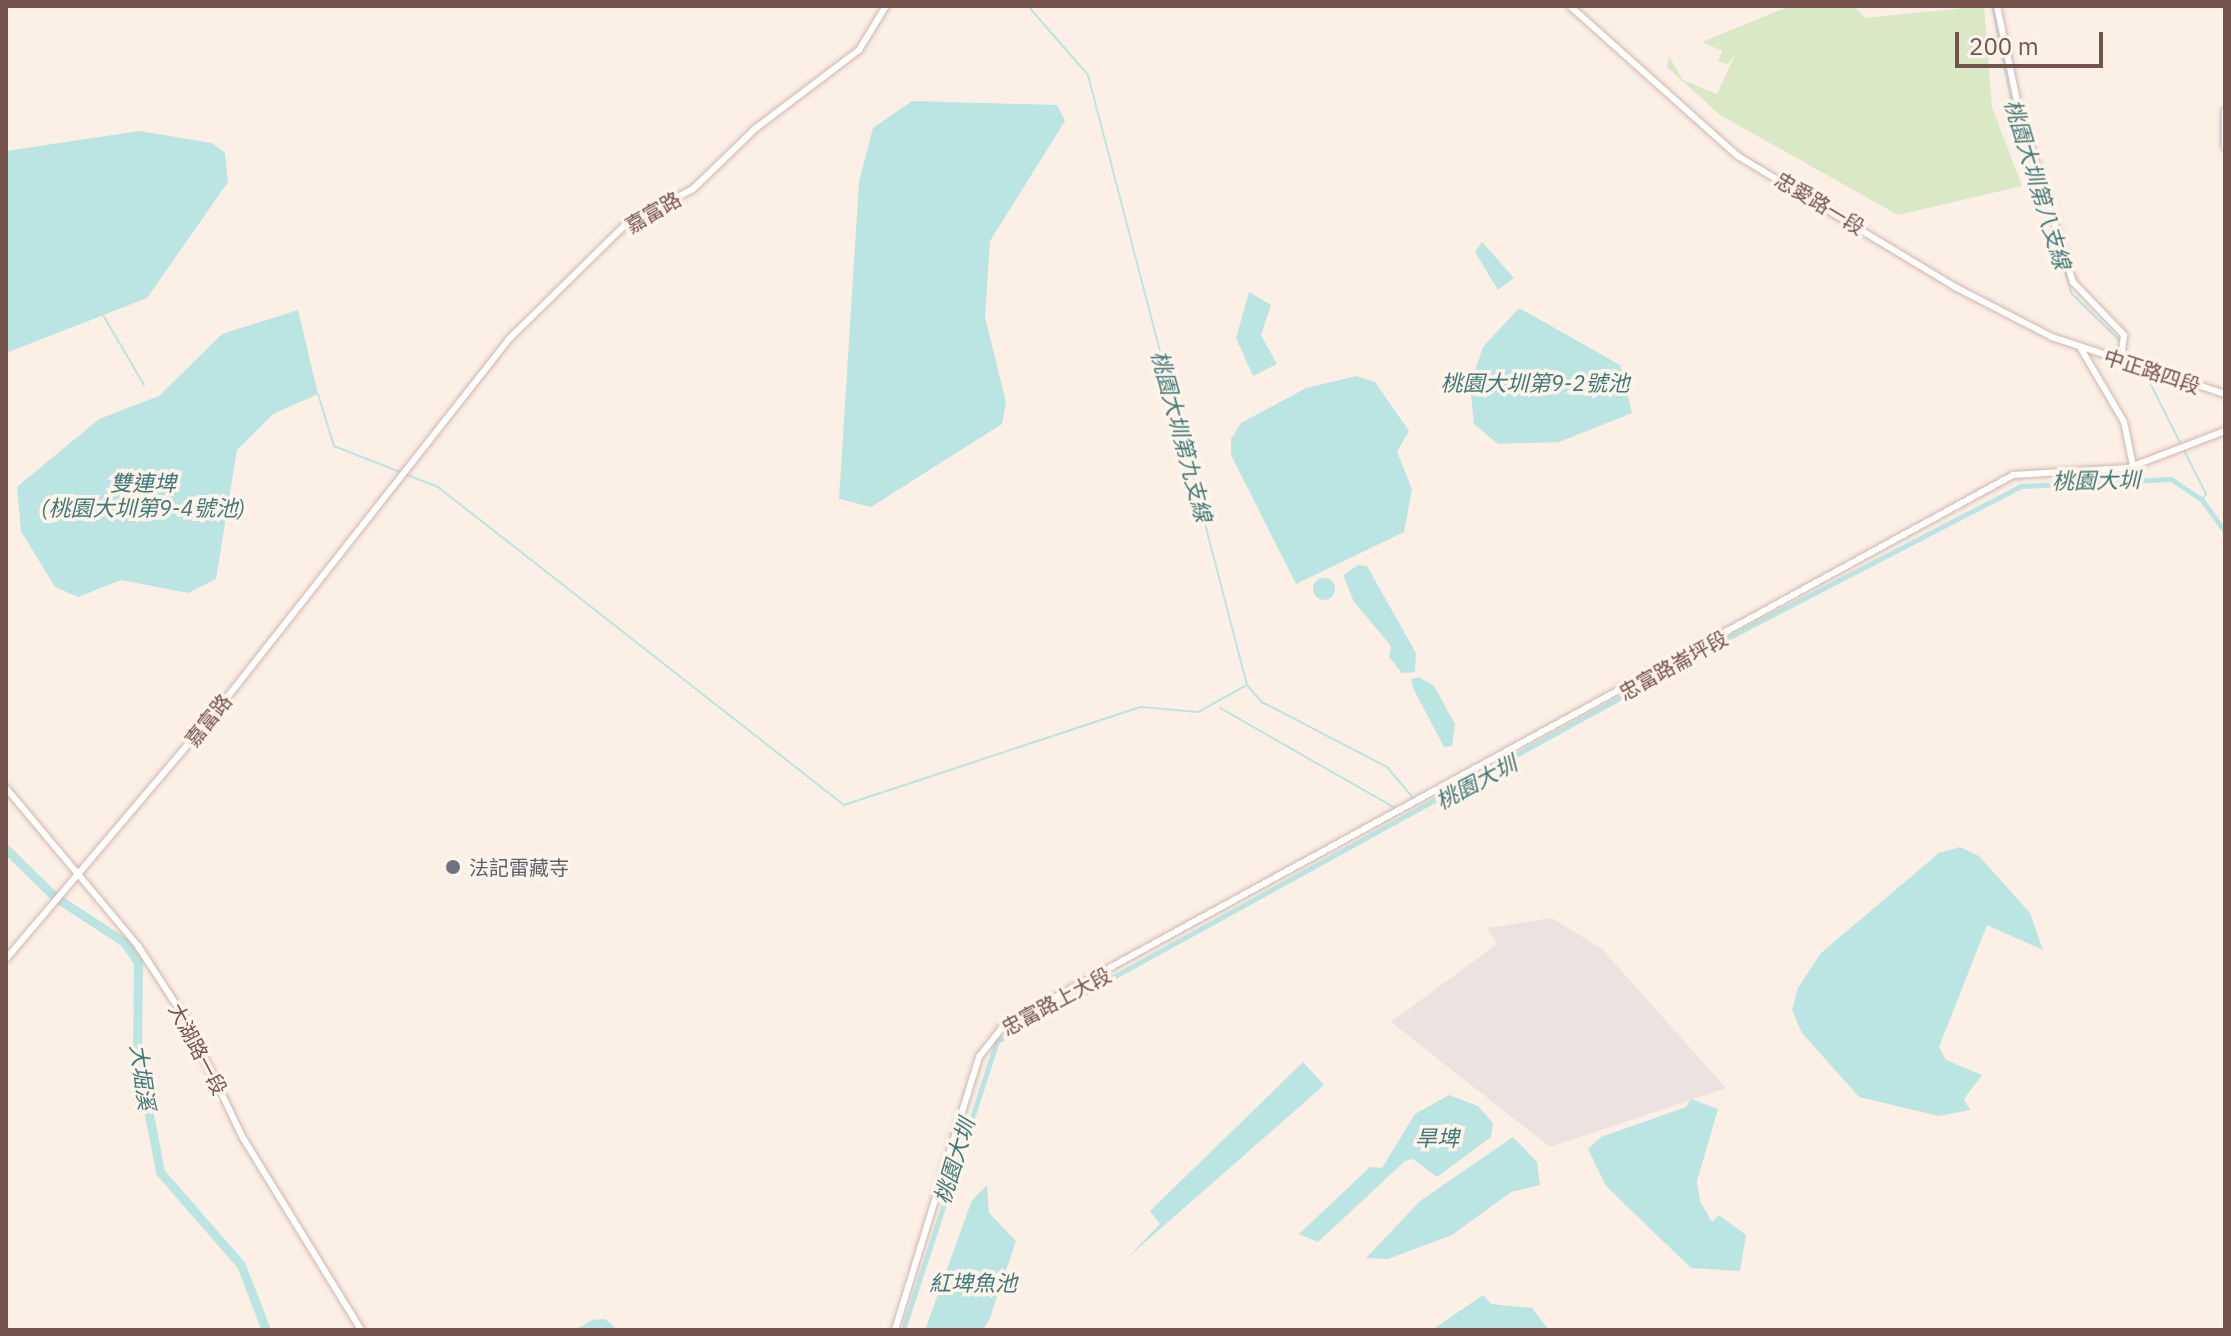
<!DOCTYPE html>
<html>
<head>
<meta charset="utf-8">
<style>
  body { margin:0 }
  #map { position:relative; width:2231px; height:1336px; overflow:hidden; background:#fcefe6; font-family:"IBM Plex Sans","Noto Sans TC",sans-serif }
  div>[style] { position:absolute }
  .industrial>* { inset:0; background:#ece3e0 }
  .green>* { inset:0; background:#dae9c5 }
  .water>* { inset:0; background:#bbe5e3 }
  .round { border-radius:50% }
  .stream>* { height:2px; margin:-1px; padding:0 1px; transform-origin:1px; border-radius:1px; background:#bbe5e3 }
  .canal>* { height:5px; margin:-2.5px; padding:0 2.5px; transform-origin:2.5px; border-radius:2.5px; background:#bbe5e3 }
  .river>* { height:9px; margin:-4.5px; padding:0 4.5px; transform-origin:4.5px; border-radius:4.5px; background:#bbe5e3 }
  .roads { filter:drop-shadow(0 0 2px #cfb7af) drop-shadow(0 0 2px #cfb7af) }
  .tertiary>* { height:6px; margin:-3px; padding:0 3px; transform-origin:3px; border-radius:3px; background:#fff }
  .secondary>* { height:6px; margin:-3px; padding:0 3px; transform-origin:3px; border-radius:3px; background:#fff }
  .dots>* { width:22px; height:22px; translate:-50% -50%; box-sizing:border-box; border:4px solid #fff4ec; border-radius:50% }
  span { translate:-50% -50%; white-space:nowrap; text-align:center; line-height:1.15; -webkit-text-stroke:7px #fff4ec; paint-order:stroke }
  .street-label { font-size:20px; color:#75524b }
  .worship-label { font-size:20px; color:#5b616d }
  .left { translate:0 -50%; text-align:left }
  .water-label { font-size:22px; color:#3f7978; font-style:italic }
  .frame { position:absolute; inset:0; border:8px solid #75524b; pointer-events:none }
  .scale { position:absolute; left:1955px; top:32px; width:148px; height:36px; box-sizing:border-box; border:4px solid #75524b; border-top:0; padding-left:10px; font-size:24px; line-height:28px; white-space:nowrap; color:#75524b; -webkit-text-stroke:6px #fff4ec; paint-order:stroke }
</style>
</head>
<body>
<div id="map">
  <div class="industrial">
    <i style="clip-path:polygon(1552px 918px,1602px 949px,1726px 1088px,1550px 1147px,1391px 1022px,1497px 944px,1487px 928px)"></i>
  </div>
  <div class="green">
    <i style="clip-path:polygon(1790px 6px,1854px 6px,1865px 18px,1984px 6px,1992px 107px,2022px 186px,1898px 215px,1720px 115px,1667px 67px,1669px 56px,1683px 80px,1717px 94px,1735px 55px,1727px 64px,1718px 61px,1722px 51px,1702px 42px)"></i>
  </div>
  <div class="water">
    <i style="clip-path:polygon(912px 101px,1057px 105px,1065px 121px,990px 241px,985px 317px,1006px 402px,1002px 424px,871px 507px,839px 499px,859px 182px,873px 128px)"></i>
    <i style="clip-path:polygon(139px 131px,212px 143px,225px 153px,228px 182px,147px 298px,6px 353px,6px 151px)"></i>
    <i style="clip-path:polygon(1482px 242px,1514px 278px,1498px 290px,1475px 252px)"></i>
    <i style="clip-path:polygon(1249px 292px,1271px 305px,1261px 335px,1277px 364px,1253px 376px,1236px 338px)"></i>
    <i style="clip-path:polygon(1519px 308px,1620px 365px,1632px 413px,1559px 442px,1498px 444px,1474px 424px,1470px 385px,1483px 347px)"></i>
    <i style="clip-path:polygon(298px 310px,318px 394px,273px 414px,237px 450px,216px 579px,188px 593px,121px 580px,78px 597px,55px 587px,21px 531px,17px 487px,99px 419px,159px 396px,222px 334px)"></i>
    <i style="clip-path:polygon(1356px 376px,1375px 382px,1409px 431px,1397px 452px,1412px 489px,1404px 532px,1296px 584px,1231px 455px,1231px 439px,1241px 423px,1306px 388px)"></i>
    <i style="clip-path:polygon(1358px 565px,1367px 566px,1416px 653px,1415px 672px,1402px 673px,1389px 657px,1391px 646px,1354px 602px,1343px 575px)"></i>
    <i class="round" style="left:1313px;top:578px;width:22px;height:22px"></i>
    <i style="clip-path:polygon(1419px 677px,1434px 686px,1455px 724px,1452px 746px,1444px 747px,1413px 688px,1411px 679px)"></i>
    <i style="clip-path:polygon(1960px 847px,1979px 856px,2030px 913px,2043px 950px,1987px 925px,1939px 1047px,1946px 1060px,1982px 1075px,1964px 1099px,1970px 1110px,1939px 1116px,1859px 1097px,1802px 1033px,1792px 1010px,1798px 988px,1821px 953px,1939px 853px)"></i>
    <i style="clip-path:polygon(1303px 1062px,1324px 1085px,1127px 1258px,1160px 1224px,1150px 1211px)"></i>
    <i style="clip-path:polygon(1449px 1095px,1478px 1106px,1493px 1123px,1491px 1137px,1437px 1177px,1413px 1159px,1405px 1161px,1318px 1242px,1299px 1234px,1370px 1167px,1382px 1168px,1415px 1114px)"></i>
    <i style="clip-path:polygon(1691px 1099px,1718px 1109px,1697px 1181px,1700px 1201px,1712px 1222px,1719px 1215px,1746px 1235px,1740px 1271px,1691px 1268px,1606px 1186px,1588px 1149px,1601px 1137px,1686px 1107px)"></i>
    <i style="clip-path:polygon(1513px 1137px,1537px 1162px,1540px 1185px,1511px 1192px,1452px 1235px,1388px 1259px,1366px 1258px,1420px 1201px)"></i>
    <i style="clip-path:polygon(987px 1185px,989px 1213px,1016px 1241px,990px 1318px,983px 1330px,925px 1330px,972px 1200px)"></i>
    <i style="clip-path:polygon(1483px 1295px,1491px 1304px,1532px 1308px,1549px 1330px,1432px 1330px)"></i>
    <i style="clip-path:polygon(605px 1319px,618px 1330px,575px 1330px,592px 1320px)"></i>
  </div>
  <div class="stream">
    <i style="left:1028px;top:6px;width:91px;rotate:49deg"></i>
    <i style="left:1088px;top:75px;width:630px;rotate:75.39deg"></i>
    <i style="left:1247px;top:685px;width:23px;rotate:49deg"></i>
    <i style="left:1262px;top:702px;width:141px;rotate:27.5deg"></i>
    <i style="left:1387px;top:767px;width:42px;rotate:49.8deg"></i>
    <i style="left:1992px;top:6px;width:110px;rotate:78.5deg"></i>
    <i style="left:2014px;top:114px;width:49px;rotate:69.7deg"></i>
    <i style="left:2061px;top:254px;width:40px;rotate:75.6deg"></i>
    <i style="left:2071px;top:293px;width:69px;rotate:44.4deg"></i>
    <i style="left:103px;top:315px;width:81px;rotate:59.6deg"></i>
    <i style="left:2149px;top:381px;width:127px;rotate:63.2deg"></i>
    <i style="left:2206px;top:494px;width:7px;rotate:124deg"></i>
    <i style="left:318px;top:394px;width:54px;rotate:72.9deg"></i>
    <i style="left:334px;top:446px;width:112px;rotate:21.5deg"></i>
    <i style="left:438px;top:487px;width:516px;rotate:38.07deg"></i>
    <i style="left:844px;top:805px;width:313px;rotate:-18.3deg"></i>
    <i style="left:1141px;top:707px;width:57px;rotate:5deg"></i>
    <i style="left:1198px;top:712px;width:56px;rotate:-28.9deg"></i>
    <i style="left:1220px;top:708px;width:202px;rotate:29.7deg"></i>
    <i style="left:1420px;top:809px;width:2px;rotate:63deg"></i>
    <i style="left:1406px;top:816px;width:3px;rotate:18deg"></i>
  </div>
  <div class="canal">
    <i style="left:903px;top:1330px;width:304px;rotate:-72deg"></i>
    <i style="left:997px;top:1041px;width:852px;rotate:-28.85deg"></i>
    <i style="left:1743px;top:630px;width:313px;rotate:-27.4deg"></i>
    <i style="left:2021px;top:486px;width:150px;rotate:-2.7deg"></i>
    <i style="left:2171px;top:479px;width:37px;rotate:34deg"></i>
    <i style="left:2202px;top:500px;width:39px;rotate:54deg"></i>
  </div>
  <div class="river">
    <i style="left:6px;top:849px;width:69px;rotate:44.4deg"></i>
    <i style="left:55px;top:897px;width:82px;rotate:33.1deg"></i>
    <i style="left:124px;top:942px;width:24px;rotate:55deg"></i>
    <i style="left:138px;top:962px;width:90px;rotate:90.6deg"></i>
    <i style="left:137px;top:1052px;width:122px;rotate:79.1deg"></i>
    <i style="left:160px;top:1172px;width:123px;rotate:48.9deg"></i>
    <i style="left:241px;top:1265px;width:70px;rotate:69deg"></i>
  </div>
  <div class="roads">
    <div class="tertiary">
      <i style="left:1997px;top:6px;width:106px;rotate:78.1deg"></i>
      <i style="left:2019px;top:110px;width:180px;rotate:72.6deg"></i>
      <i style="left:2073px;top:282px;width:74px;rotate:46.1deg"></i>
      <i style="left:2124px;top:335px;width:25px;rotate:97deg"></i>
      <i style="left:2225px;top:111px;width:36px;rotate:90deg"></i>
      <i style="left:2080px;top:347px;width:87px;rotate:59.6deg"></i>
      <i style="left:2124px;top:422px;width:45px;rotate:78.4deg"></i>
      <i style="left:6px;top:788px;width:206px;rotate:50.1deg"></i>
      <i style="left:138px;top:946px;width:86px;rotate:56.9deg"></i>
      <i style="left:185px;top:1018px;width:133px;rotate:64.2deg"></i>
      <i style="left:243px;top:1138px;width:225px;rotate:58.4deg"></i>
      <i style="left:6px;top:959px;width:328px;rotate:-49.7deg"></i>
      <i style="left:218px;top:709px;width:471px;rotate:-51.8deg"></i>
      <i style="left:509px;top:339px;width:165px;rotate:-44.5deg"></i>
      <i style="left:627px;top:223px;width:74px;rotate:-27.3deg"></i>
      <i style="left:693px;top:189px;width:88px;rotate:-44.1deg"></i>
      <i style="left:756px;top:128px;width:129px;rotate:-37.1deg"></i>
      <i style="left:859px;top:50px;width:52px;rotate:-58.5deg"></i>
      <i style="left:895px;top:1330px;width:286px;rotate:-72.9deg"></i>
      <i style="left:979px;top:1057px;width:39px;rotate:-52deg"></i>
      <i style="left:1003px;top:1026px;width:1151px;rotate:-28.61deg"></i>
      <i style="left:2013px;top:475px;width:115px;rotate:-3.5deg"></i>
      <i style="left:2128px;top:468px;width:104px;rotate:-20.9deg"></i>
    </div>
    <div class="secondary">
      <i style="left:1570px;top:6px;width:225px;rotate:41.8deg"></i>
      <i style="left:1738px;top:156px;width:256px;rotate:31.1deg"></i>
      <i style="left:1957px;top:288px;width:107px;rotate:27.3deg"></i>
      <i style="left:2052px;top:337px;width:182px;rotate:18.2deg"></i>
    </div>
  </div>
  <div class="dots">
    <i style="left:453px;top:867px;background:#6b7280"></i>
  </div>
  <div class="street-label">
    <span style="left:1820px;top:203px;rotate:31deg">忠愛路一段</span>
    <span style="left:653px;top:212px;rotate:-30deg">嘉富路</span>
    <span style="left:2152px;top:371px;rotate:18deg">中正路四段</span>
    <span style="left:1673px;top:665px;rotate:-29deg">忠富路崙坪段</span>
    <span style="left:208px;top:720px;rotate:-51deg">嘉富路</span>
    <span style="left:1056px;top:1001px;rotate:-28deg">忠富路上大段</span>
    <span style="left:198px;top:1049px;rotate:62deg">大湖路一段</span>
  </div>
  <div class="worship-label">
    <span class="left" style="left:469px;top:867px">法記雷藏寺</span>
  </div>
  <div class="water-label">
    <span style="left:2038px;top:184px;rotate:73deg">桃園大圳第八支線</span>
    <span style="left:1535px;top:383px">桃園大圳第9-2號池</span>
    <span style="left:1182px;top:436px;rotate:75deg">桃園大圳第九支線</span>
    <span style="left:2096px;top:480px;rotate:-1deg">桃園大圳</span>
    <span style="left:143px;top:495px">雙連埤<br>(桃園大圳第9-4號池)</span>
    <span style="left:1476px;top:782px;rotate:-28deg">桃園大圳</span>
    <span style="left:143px;top:1077px;rotate:82deg">大堀溪</span>
    <span style="left:1437px;top:1138px">旱埤</span>
    <span style="left:954px;top:1161px;rotate:-73deg">桃園大圳</span>
    <span style="left:973px;top:1283px">紅埤魚池</span>
  </div>
  <div class="frame"></div>
  <div class="scale">200 m</div>
</div>
</body>
</html>
